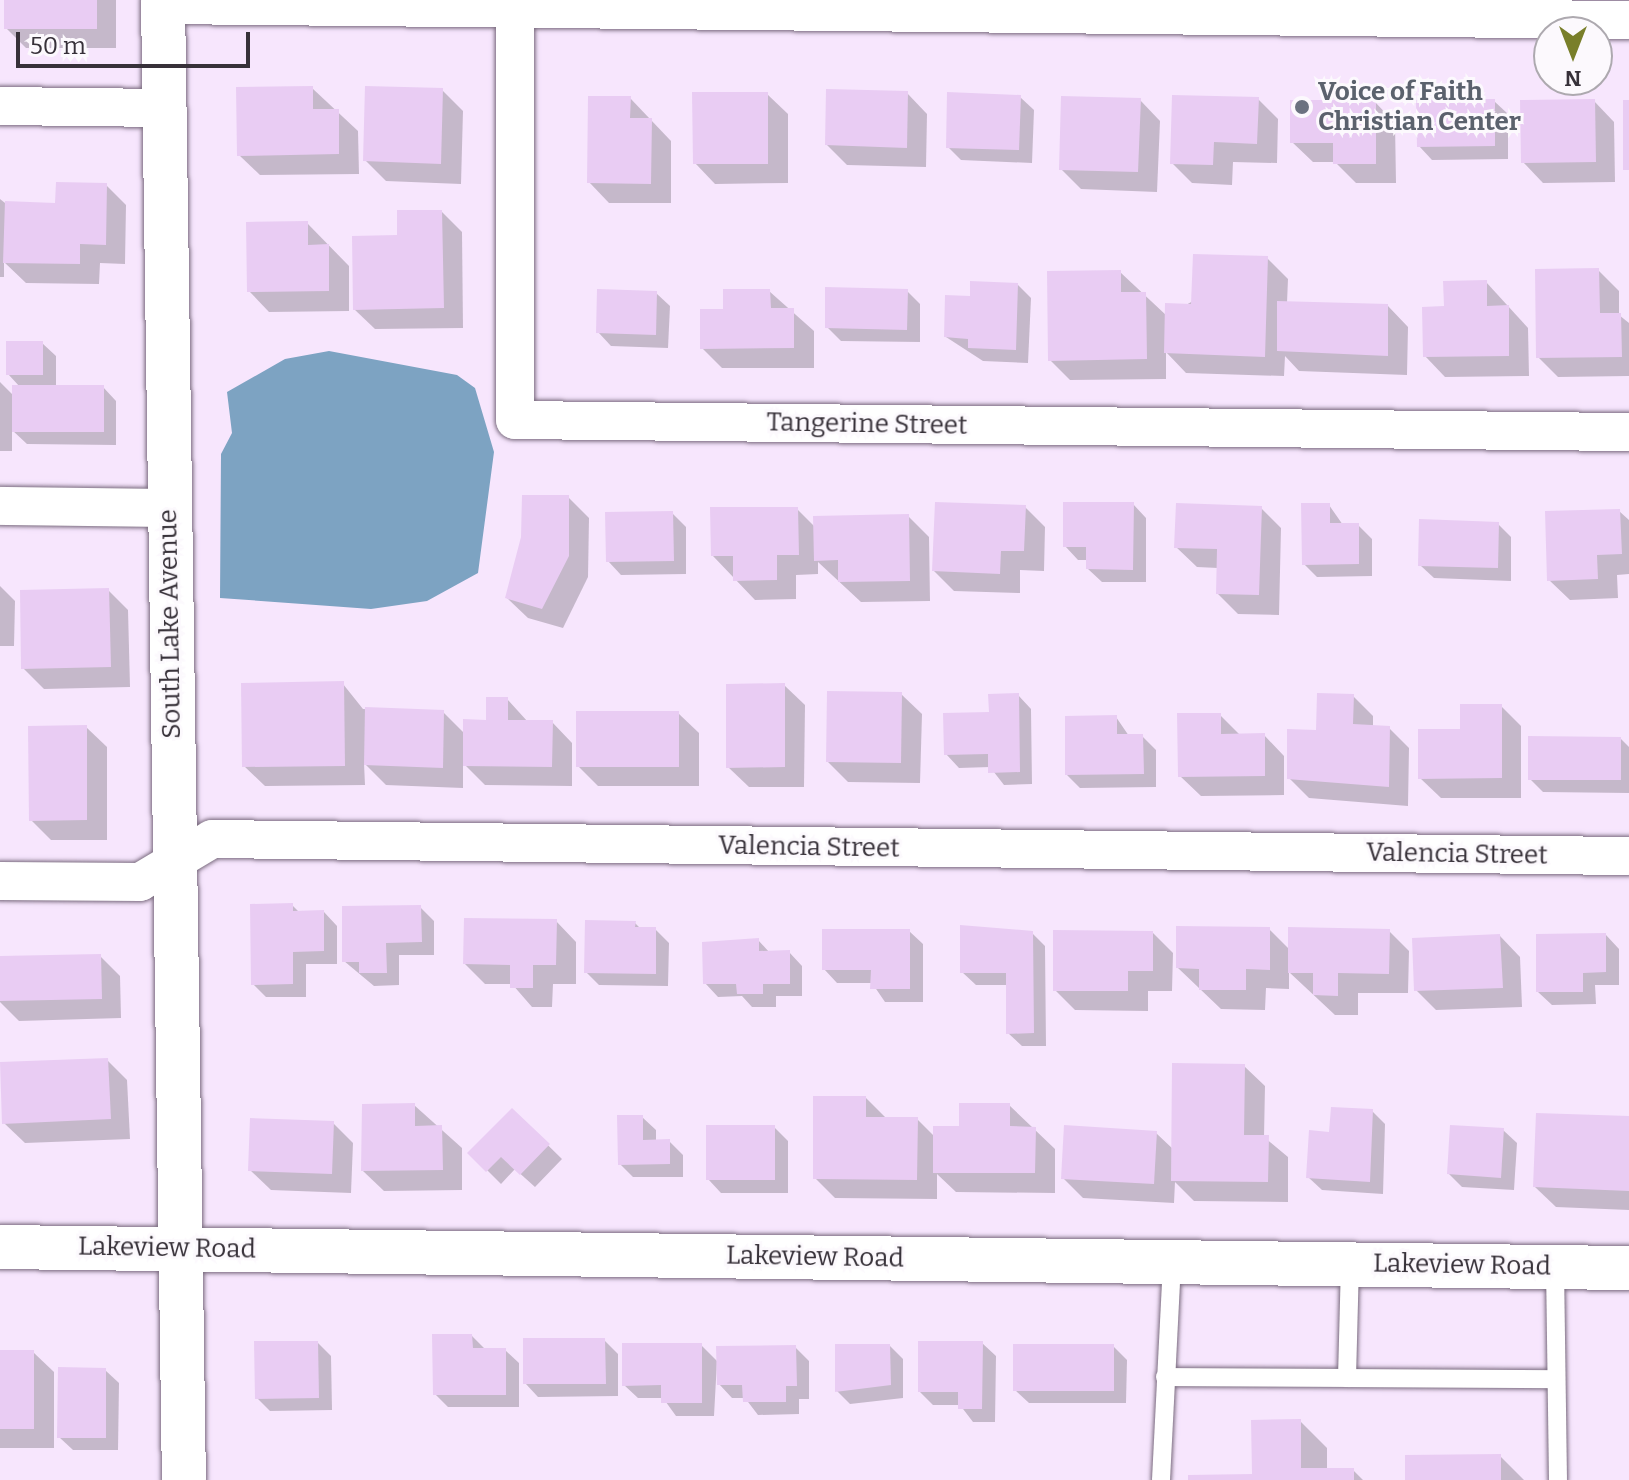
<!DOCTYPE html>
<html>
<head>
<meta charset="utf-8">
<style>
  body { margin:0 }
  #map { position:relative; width:1629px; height:1480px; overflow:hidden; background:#f7e6fd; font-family:Bitter,serif }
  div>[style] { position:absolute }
  .water>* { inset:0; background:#7da3c2 }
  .shadow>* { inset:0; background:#0003 }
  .building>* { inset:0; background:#e9ccf3 }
  .roads { filter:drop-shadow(0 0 2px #7b6c80) drop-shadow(0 0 2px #7b6c80) }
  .lane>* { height:18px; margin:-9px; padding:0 9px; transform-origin:9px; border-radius:9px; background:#fff }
  .street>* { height:38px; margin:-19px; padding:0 19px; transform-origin:19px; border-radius:19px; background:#fff }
  .secondary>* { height:44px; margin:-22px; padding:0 22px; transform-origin:22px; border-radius:22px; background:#fff }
  .dots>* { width:22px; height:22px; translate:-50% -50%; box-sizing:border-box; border:4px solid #fcf9fd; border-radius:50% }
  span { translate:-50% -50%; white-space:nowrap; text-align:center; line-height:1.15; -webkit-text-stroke:6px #fcf9fd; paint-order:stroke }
  .worship-label { font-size:26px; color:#5b616d; font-weight:700 }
  .left { translate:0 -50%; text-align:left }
  .street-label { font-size:26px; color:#373139 }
  .north { position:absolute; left:1533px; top:16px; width:80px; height:80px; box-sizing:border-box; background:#fcf9fd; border:2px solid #ada9af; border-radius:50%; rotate:180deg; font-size:22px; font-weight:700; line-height:32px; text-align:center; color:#373139 }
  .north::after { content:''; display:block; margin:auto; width:28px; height:36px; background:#797f2a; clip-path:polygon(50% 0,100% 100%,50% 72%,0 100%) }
  .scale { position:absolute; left:16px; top:32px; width:234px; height:36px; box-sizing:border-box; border:4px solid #373139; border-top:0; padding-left:10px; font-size:24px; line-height:28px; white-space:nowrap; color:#373139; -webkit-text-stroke:6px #fcf9fd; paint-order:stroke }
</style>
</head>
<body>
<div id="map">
  <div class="water">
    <i style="clip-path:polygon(329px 351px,457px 375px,475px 388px,494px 452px,478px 573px,427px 601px,371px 609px,220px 598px,221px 454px,232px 433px,227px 392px,285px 359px)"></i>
  </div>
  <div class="shadow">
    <i style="clip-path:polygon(6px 0,116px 0,116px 48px,26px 48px,6px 28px)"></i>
    <i style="clip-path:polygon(312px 88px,358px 131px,359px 174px,260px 175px,239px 155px)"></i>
    <i style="clip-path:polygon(442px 90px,463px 111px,461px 184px,386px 181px,365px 160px)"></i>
    <i style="clip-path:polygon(907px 93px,927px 114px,926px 167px,847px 165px,827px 145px)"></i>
    <i style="clip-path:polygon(767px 94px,788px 114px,788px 183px,715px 184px,695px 163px)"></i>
    <i style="clip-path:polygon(1020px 97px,1034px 110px,1032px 163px,961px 160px,948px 147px)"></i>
    <i style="clip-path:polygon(630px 98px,671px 141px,671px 203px,609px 203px,589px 182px)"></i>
    <i style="clip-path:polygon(1258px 99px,1278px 119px,1277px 163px,1233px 162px,1232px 185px,1192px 183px,1172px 163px)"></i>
    <i style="clip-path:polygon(1140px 100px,1160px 121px,1157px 192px,1081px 189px,1061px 169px)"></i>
    <i style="clip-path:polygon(1494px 101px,1508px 114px,1508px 159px,1432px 160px,1419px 146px)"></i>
    <i style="clip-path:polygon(1594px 101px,1614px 122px,1615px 182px,1543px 183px,1523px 162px)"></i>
    <i style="clip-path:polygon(1375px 102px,1395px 123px,1396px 183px,1356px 183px,1335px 162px,1313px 162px,1292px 142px)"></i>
    <i style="clip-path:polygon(106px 185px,126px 205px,125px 264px,100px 263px,99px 284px,26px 283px,4px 262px,4px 277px,0 277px,0 199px,5px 203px,57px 205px)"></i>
    <i style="clip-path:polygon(442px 212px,462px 232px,463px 328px,375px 329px,354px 309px,399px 237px)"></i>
    <i style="clip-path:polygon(307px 223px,349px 266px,349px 311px,269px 312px,249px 291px)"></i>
    <i style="clip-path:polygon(1267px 258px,1288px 279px,1287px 303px,1388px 306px,1408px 327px,1407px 375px,1299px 371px,1285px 356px,1284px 376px,1186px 373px,1166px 352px,1166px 379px,1070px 380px,1050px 360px,1120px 272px,1167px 316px)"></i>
    <i style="clip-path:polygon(1598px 270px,1619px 291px,1619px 315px,1629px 323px,1629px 376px,1558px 377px,1538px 357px)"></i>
    <i style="clip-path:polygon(1486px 282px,1528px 328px,1529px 376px,1445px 377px,1425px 356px,1446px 308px)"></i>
    <i style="clip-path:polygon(1018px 285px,1031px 298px,1028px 363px,983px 361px,946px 337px,972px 299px)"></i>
    <i style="clip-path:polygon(769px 291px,814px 331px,814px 368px,722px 368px,702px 348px,725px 311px)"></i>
    <i style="clip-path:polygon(907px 291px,920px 304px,920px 342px,841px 341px,827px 327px)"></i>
    <i style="clip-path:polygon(656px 293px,670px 306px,668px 348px,611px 346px,598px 332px)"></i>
    <i style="clip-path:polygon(42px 343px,56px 356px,56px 387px,103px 387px,116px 401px,116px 445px,27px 444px,12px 430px,12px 451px,0 451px,0 382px,14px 396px,20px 387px,8px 374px)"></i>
    <i style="clip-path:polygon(568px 497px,589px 518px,588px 577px,563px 628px,528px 618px,507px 598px)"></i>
    <i style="clip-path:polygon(1133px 504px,1146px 518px,1146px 582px,1102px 582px,1088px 569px,1088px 560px,1078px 560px,1065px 546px)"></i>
    <i style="clip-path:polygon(1329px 505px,1343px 525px,1358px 525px,1372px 539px,1372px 576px,1317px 577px,1304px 564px)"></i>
    <i style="clip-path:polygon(1025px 507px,1045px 527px,1044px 571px,1020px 570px,1020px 593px,954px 591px,934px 571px)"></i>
    <i style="clip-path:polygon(1261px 508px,1281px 528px,1279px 615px,1238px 614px,1218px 594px,1218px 568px,1197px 567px,1176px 547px)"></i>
    <i style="clip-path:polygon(797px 509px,815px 527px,908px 516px,929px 537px,930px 601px,861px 602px,818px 562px,818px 574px,796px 575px,796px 599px,755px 600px,713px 556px)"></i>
    <i style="clip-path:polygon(1619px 511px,1629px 520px,1629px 574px,1617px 575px,1618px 598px,1570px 600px,1549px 580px)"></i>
    <i style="clip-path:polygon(672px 513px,686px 527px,686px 574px,621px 575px,608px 561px)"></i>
    <i style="clip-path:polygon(1498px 524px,1511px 537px,1511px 581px,1434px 578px,1420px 565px)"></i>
    <i style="clip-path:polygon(0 586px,15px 601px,14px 646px,0 646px)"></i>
    <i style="clip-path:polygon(108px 590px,128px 610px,130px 687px,44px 689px,23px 668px)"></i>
    <i style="clip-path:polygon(343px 684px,363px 709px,443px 712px,465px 734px,488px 722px,507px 699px,528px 722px,552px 722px,572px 743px,572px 786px,485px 785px,463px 763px,463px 788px,386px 785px,364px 763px,365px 785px,265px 786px,244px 766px)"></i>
    <i style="clip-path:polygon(784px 685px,805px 705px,804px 787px,749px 787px,728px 767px)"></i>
    <i style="clip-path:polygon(901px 694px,922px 714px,920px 783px,848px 782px,828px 762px)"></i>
    <i style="clip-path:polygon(1018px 695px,1031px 709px,1032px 784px,1004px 785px,990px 767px,959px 768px,946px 754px)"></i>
    <i style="clip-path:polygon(1353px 696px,1373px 716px,1373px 727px,1389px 728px,1409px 748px,1408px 806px,1309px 798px,1289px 778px,1318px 732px)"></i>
    <i style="clip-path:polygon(1501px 706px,1521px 726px,1521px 798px,1441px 798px,1420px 778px,1462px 731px)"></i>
    <i style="clip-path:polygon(678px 713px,699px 733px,699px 786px,598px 786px,578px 766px)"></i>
    <i style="clip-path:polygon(1220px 715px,1241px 736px,1264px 735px,1284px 756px,1284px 795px,1201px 796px,1180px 776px)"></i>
    <i style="clip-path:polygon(1116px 717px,1129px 736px,1142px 736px,1156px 750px,1156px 787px,1080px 788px,1067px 775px)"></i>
    <i style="clip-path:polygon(86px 727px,107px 747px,107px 840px,51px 840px,31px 820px)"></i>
    <i style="clip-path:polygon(1620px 738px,1629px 747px,1629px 793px,1543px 792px,1530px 779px)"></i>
    <i style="clip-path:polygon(292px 905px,300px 913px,324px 912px,337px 926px,337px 964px,306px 964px,306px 997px,266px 997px,253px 984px)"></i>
    <i style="clip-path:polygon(420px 907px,434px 921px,434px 955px,399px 955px,399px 985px,374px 986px,344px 961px)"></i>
    <i style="clip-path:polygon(556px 921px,576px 942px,576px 984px,553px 984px,552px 1007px,532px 1007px,512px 984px,485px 984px,465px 964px)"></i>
    <i style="clip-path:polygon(635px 923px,641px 929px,655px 929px,669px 943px,668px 986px,599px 985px,586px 972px)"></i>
    <i style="clip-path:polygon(962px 927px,1032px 933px,1045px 946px,1046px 1046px,1022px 1046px,1008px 1033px,1008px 985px,976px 985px,962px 972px)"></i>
    <i style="clip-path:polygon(1269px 929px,1290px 950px,1389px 931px,1409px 951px,1408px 993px,1358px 993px,1358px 1015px,1335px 1015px,1289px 972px,1289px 989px,1266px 988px,1265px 1010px,1221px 1009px,1178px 968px)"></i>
    <i style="clip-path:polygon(909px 931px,923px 944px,923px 1002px,885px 1002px,872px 983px,837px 983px,824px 969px)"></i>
    <i style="clip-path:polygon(1153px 933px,1173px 953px,1172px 991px,1148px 991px,1148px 1011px,1075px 1010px,1055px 990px)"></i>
    <i style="clip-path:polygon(1606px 935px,1619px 949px,1619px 985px,1595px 985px,1596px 1004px,1552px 1005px,1538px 992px)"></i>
    <i style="clip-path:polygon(1500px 936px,1520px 957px,1522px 1007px,1436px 1010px,1416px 990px)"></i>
    <i style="clip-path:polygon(758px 940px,770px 953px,789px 952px,802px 966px,802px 996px,776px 996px,776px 1007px,752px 1007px,742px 996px,718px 997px,705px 983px)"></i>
    <i style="clip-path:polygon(100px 956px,120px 976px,121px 1018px,19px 1021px,0 1002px,0 958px)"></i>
    <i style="clip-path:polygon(107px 1060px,127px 1080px,130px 1139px,25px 1143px,4px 1123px)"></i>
    <i style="clip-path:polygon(1244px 1066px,1265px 1086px,1264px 1137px,1288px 1157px,1288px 1202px,1194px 1201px,1175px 1182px,1174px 1203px,1083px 1198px,1063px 1178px,1156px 1133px,1174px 1150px)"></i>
    <i style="clip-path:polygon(866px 1098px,887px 1119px,917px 1119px,935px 1137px,1009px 1105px,1055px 1149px,1055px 1193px,956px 1192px,937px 1174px,937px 1199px,835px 1198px,815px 1178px)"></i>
    <i style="clip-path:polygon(414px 1105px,462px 1148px,462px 1190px,384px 1191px,363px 1171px)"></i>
    <i style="clip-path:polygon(512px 1110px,562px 1159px,535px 1187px,515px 1169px,501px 1184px,470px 1153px)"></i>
    <i style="clip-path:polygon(1372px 1111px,1385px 1124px,1383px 1194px,1322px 1190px,1308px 1177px,1331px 1134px)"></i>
    <i style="clip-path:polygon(642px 1117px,656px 1130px,656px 1141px,669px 1141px,683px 1155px,683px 1177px,633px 1177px,620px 1164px)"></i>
    <i style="clip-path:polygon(1629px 1118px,1629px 1210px,1556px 1207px,1535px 1187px)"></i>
    <i style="clip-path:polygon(333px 1123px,353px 1143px,351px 1193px,271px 1190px,250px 1170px)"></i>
    <i style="clip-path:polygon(774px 1127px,788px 1141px,788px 1193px,721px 1193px,708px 1179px)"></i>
    <i style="clip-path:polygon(1503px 1130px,1517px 1143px,1514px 1190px,1462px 1187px,1449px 1174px)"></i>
    <i style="clip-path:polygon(472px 1336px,486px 1350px,505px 1350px,519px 1363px,519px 1407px,448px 1407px,435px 1394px)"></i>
    <i style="clip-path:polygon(604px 1340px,618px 1354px,618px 1396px,538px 1397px,525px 1383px)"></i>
    <i style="clip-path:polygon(318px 1343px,331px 1356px,332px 1410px,270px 1411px,257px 1398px)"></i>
    <i style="clip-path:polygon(982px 1343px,996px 1356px,995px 1422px,973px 1422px,960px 1405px,933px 1405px,920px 1392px)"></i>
    <i style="clip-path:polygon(701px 1345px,717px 1361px,714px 1416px,676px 1416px,663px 1398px,638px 1398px,624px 1385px)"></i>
    <i style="clip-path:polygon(890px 1346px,903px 1359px,903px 1398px,850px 1404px,837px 1391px)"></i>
    <i style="clip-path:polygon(1113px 1346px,1127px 1360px,1126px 1403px,1029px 1403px,1015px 1390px)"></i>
    <i style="clip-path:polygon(795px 1347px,809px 1361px,809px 1399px,799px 1399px,799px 1414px,758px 1415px,745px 1398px,732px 1398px,719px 1384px)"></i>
    <i style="clip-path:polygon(0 1352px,33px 1352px,54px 1372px,54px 1448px,0 1448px)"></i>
    <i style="clip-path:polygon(105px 1370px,119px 1383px,118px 1450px,73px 1450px,59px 1437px)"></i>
    <i style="clip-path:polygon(1300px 1421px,1327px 1448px,1327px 1470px,1353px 1470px,1363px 1480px,1190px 1480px,1254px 1476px)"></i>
    <i style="clip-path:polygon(1500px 1456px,1524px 1480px,1407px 1480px)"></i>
  </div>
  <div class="building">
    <i style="clip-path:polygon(4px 0,97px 0,97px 29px,4px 29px)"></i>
    <i style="clip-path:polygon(313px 86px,313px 109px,339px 109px,339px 154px,237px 156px,236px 87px)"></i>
    <i style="clip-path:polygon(365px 86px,443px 88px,441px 164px,363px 161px)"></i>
    <i style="clip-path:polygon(826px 89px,908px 91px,907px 148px,825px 145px)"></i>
    <i style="clip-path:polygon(692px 92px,768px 92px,768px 164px,693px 164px)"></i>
    <i style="clip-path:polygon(947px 92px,1021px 95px,1019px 150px,946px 148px)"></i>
    <i style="clip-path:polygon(1172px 95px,1259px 97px,1257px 144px,1214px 142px,1213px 165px,1170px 164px)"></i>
    <i style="clip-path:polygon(588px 96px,631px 96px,630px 118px,652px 118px,651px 184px,587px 183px)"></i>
    <i style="clip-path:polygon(1061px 96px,1141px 98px,1138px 172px,1059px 170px)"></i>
    <i style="clip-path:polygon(1495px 99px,1495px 146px,1417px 147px,1416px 100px)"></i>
    <i style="clip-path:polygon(1595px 99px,1596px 162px,1521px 163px,1520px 100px)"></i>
    <i style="clip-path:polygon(1290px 100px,1376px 100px,1376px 164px,1333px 164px,1333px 143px,1290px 143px)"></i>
    <i style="clip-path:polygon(1623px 100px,1629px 100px,1629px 170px,1623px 170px)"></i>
    <i style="clip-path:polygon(56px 182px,107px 183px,106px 245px,80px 244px,80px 264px,3px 263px,5px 201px,55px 203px)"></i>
    <i style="clip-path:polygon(397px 210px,442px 210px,444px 308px,353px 310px,352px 236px,397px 235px)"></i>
    <i style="clip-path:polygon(308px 221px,308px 245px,329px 244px,329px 291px,247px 292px,246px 222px)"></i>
    <i style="clip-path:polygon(1193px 254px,1268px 256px,1265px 357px,1164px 353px,1165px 303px,1191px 304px)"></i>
    <i style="clip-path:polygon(1599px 268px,1600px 313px,1621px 313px,1622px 357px,1536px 358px,1535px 269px)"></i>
    <i style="clip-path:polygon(1121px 270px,1121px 292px,1146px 292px,1147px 359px,1048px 361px,1047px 271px)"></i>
    <i style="clip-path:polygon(1487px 280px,1487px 306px,1509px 305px,1509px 356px,1423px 357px,1422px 307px,1444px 306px,1443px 281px)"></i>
    <i style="clip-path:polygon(970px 281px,1018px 283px,1016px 350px,968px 348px,968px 339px,944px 337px,945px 295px,970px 296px)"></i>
    <i style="clip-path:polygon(825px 287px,908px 289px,907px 330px,825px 328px)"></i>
    <i style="clip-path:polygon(597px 289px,657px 291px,656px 335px,596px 333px)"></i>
    <i style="clip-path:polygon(723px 289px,770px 289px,771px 308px,794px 308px,794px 348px,700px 349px,700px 309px,723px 309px)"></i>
    <i style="clip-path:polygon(1277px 301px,1388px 304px,1388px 356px,1277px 351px)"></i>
    <i style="clip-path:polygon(6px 341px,43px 341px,43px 375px,6px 375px)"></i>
    <i style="clip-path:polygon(12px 385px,104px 385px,104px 432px,12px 432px)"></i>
    <i style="clip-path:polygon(522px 495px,569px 495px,569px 556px,542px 609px,505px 598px,521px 537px)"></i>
    <i style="clip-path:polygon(935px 502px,1026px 505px,1024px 551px,1001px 551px,1000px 574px,932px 571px)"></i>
    <i style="clip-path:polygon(1063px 502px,1134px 502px,1133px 570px,1086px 569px,1086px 547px,1063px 547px)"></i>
    <i style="clip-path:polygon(1176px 503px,1262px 506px,1259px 595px,1216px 594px,1217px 549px,1174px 548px)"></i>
    <i style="clip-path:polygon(1301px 503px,1330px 503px,1330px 523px,1359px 523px,1359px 564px,1302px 565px)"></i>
    <i style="clip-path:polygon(710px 507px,798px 507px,799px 555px,777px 555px,777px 580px,733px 581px,733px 556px,711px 556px)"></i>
    <i style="clip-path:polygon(1620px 509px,1622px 554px,1597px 555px,1598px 579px,1547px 581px,1545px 511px)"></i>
    <i style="clip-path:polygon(673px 511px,674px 561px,606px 562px,605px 512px)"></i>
    <i style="clip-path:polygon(909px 514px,910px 581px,838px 582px,838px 560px,814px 561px,813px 516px)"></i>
    <i style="clip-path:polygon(1419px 519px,1499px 522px,1498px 568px,1418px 566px)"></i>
    <i style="clip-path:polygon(109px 588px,111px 667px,21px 669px,20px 590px)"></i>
    <i style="clip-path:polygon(344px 681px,345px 766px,242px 767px,241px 683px)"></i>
    <i style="clip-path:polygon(785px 683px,785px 767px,726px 768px,726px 684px)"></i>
    <i style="clip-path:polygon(827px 691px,902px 692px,901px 763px,826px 762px)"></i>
    <i style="clip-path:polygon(1019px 693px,1020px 772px,988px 773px,988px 754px,944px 755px,943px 713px,989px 712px,988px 694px)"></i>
    <i style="clip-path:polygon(1317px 693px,1354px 694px,1353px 724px,1390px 726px,1389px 787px,1287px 779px,1287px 729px,1316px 730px)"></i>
    <i style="clip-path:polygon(486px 697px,508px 697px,508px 720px,553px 720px,552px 767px,463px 766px,463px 719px,486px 720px)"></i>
    <i style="clip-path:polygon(1460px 704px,1502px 704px,1502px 778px,1418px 779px,1418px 729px,1460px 729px)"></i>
    <i style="clip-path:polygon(365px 707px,444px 710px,443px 768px,364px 765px)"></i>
    <i style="clip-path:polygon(576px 711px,679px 711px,679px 767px,576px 767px)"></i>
    <i style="clip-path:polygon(1177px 713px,1221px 713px,1221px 734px,1265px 733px,1265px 776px,1178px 777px)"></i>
    <i style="clip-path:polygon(1117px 715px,1117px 734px,1143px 734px,1144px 774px,1065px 775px,1065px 716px)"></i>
    <i style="clip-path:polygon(87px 725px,87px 820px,29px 821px,28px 726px)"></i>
    <i style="clip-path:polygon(1528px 736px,1621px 737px,1621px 780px,1528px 780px)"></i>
    <i style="clip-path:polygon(293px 903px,293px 911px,324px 910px,324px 951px,293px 952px,293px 984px,251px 985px,250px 904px)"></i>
    <i style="clip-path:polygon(421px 905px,422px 942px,386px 943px,387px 973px,359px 973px,359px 962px,342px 962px,342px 906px)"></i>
    <i style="clip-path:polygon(464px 918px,557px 919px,556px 965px,533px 965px,533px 988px,510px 988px,510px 965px,463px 964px)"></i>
    <i style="clip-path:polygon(585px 920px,636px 921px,635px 927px,656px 927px,656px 974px,584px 973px)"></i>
    <i style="clip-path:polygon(960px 925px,1033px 931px,1034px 1033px,1006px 1034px,1006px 973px,960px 973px)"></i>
    <i style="clip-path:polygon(1176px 926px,1270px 927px,1270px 970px,1246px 969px,1246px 990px,1199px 990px,1199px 969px,1176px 968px)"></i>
    <i style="clip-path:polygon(1288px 927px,1390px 929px,1389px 974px,1338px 973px,1338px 996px,1313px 995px,1313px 973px,1288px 973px)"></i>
    <i style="clip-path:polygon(822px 929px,910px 929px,910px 989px,870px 989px,871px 970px,822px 970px)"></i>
    <i style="clip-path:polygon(1053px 930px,1153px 931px,1153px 971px,1128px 971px,1128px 991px,1053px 991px)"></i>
    <i style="clip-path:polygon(1606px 933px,1606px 972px,1583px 973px,1583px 992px,1536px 992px,1536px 934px)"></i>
    <i style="clip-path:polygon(1500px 934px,1503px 988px,1414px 991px,1412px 938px)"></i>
    <i style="clip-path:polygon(759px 938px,759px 951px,790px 950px,790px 984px,763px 984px,763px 994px,737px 994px,736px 984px,703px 984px,702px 942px)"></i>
    <i style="clip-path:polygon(101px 954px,102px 999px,0 1001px,0 956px)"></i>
    <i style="clip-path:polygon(108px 1058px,111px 1119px,2px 1124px,0 1062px)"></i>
    <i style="clip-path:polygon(1172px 1063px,1245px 1064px,1244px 1135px,1269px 1135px,1268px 1182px,1171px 1181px)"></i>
    <i style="clip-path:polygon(813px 1096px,866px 1096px,866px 1117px,918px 1117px,917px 1180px,813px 1179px)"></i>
    <i style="clip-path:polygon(415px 1103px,415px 1126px,442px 1125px,443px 1170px,361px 1171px,362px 1104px)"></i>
    <i style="clip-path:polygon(959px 1103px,1010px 1103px,1010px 1126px,1036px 1127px,1035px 1173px,933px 1173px,933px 1126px,959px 1126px)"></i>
    <i style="clip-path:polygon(1331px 1107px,1373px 1109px,1370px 1182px,1306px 1178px,1309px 1130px,1329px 1132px)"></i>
    <i style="clip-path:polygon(512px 1108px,550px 1144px,520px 1175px,501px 1157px,486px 1172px,467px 1153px)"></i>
    <i style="clip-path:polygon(1536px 1113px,1629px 1116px,1629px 1191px,1533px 1187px)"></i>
    <i style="clip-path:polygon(617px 1115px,643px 1115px,643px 1140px,670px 1139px,670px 1164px,618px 1165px)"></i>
    <i style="clip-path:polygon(250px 1118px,334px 1121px,332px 1174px,248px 1171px)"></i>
    <i style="clip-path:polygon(706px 1125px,775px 1125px,775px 1180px,706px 1180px)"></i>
    <i style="clip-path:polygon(1064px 1125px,1157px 1131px,1154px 1184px,1061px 1179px)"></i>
    <i style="clip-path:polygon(1450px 1125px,1504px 1128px,1501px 1178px,1447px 1174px)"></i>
    <i style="clip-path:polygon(432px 1334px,472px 1334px,473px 1348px,506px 1348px,506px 1395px,433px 1395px)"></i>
    <i style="clip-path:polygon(523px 1338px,605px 1338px,606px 1384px,523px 1384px)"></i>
    <i style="clip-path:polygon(254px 1341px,318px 1341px,319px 1398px,255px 1399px)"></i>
    <i style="clip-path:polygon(918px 1341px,983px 1341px,982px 1409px,958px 1409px,958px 1392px,918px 1392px)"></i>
    <i style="clip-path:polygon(622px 1343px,702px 1343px,702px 1403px,661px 1403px,661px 1385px,622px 1386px)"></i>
    <i style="clip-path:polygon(835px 1344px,890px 1344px,891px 1385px,835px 1392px)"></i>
    <i style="clip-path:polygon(1013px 1344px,1114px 1344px,1114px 1391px,1013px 1391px)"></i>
    <i style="clip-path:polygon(796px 1345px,797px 1386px,786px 1386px,786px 1402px,743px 1402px,742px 1385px,717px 1385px,716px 1346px)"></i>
    <i style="clip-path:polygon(0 1350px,34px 1350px,34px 1429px,0 1429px)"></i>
    <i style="clip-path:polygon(58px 1367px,106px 1368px,106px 1438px,57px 1438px)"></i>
    <i style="clip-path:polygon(1301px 1419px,1301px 1468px,1354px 1468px,1354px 1480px,1188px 1480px,1188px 1475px,1252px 1474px,1251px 1420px)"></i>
    <i style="clip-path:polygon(1501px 1454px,1501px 1480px,1405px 1480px,1405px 1455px)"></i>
  </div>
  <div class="roads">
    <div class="lane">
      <i style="left:1555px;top:1266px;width:214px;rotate:89.2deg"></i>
      <i style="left:1165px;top:1377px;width:182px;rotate:0.3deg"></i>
      <i style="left:1347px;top:1378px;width:114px;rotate:-88.5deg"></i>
      <i style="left:1347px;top:1378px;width:209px;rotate:0.3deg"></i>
      <i style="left:1161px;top:1480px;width:218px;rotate:-87.1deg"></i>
    </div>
    <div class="street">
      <i style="left:163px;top:5px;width:1466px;rotate:0.59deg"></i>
      <i style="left:515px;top:10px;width:410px;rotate:90deg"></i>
      <i style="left:515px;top:420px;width:1114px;rotate:0.62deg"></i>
      <i style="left:0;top:106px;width:164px;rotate:0.7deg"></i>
      <i style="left:0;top:506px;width:168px;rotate:0.7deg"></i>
      <i style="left:0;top:881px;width:140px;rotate:0.4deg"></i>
      <i style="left:140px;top:882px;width:84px;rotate:-30.8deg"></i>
      <i style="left:212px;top:839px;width:1417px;rotate:0.69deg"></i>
    </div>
    <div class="secondary">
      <i style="left:163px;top:0;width:1480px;rotate:89.19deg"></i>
      <i style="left:0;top:1247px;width:1629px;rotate:0.74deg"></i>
    </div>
  </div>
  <div class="dots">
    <i style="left:1302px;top:107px;background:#6b7280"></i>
  </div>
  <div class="worship-label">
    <span class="left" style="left:1318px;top:107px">Voice of Faith<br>Christian Center</span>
  </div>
  <div class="street-label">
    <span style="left:867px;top:424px;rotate:1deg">Tangerine Street</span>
    <span style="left:170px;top:624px;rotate:-91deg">South Lake Avenue</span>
    <span style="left:809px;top:847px;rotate:1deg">Valencia Street</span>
    <span style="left:1457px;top:854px;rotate:1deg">Valencia Street</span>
    <span style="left:167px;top:1248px;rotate:1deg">Lakeview Road</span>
    <span style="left:815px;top:1257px;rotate:1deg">Lakeview Road</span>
    <span style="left:1462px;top:1265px;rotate:1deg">Lakeview Road</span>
  </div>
  <div class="north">N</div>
  <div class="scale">50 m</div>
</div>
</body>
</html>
